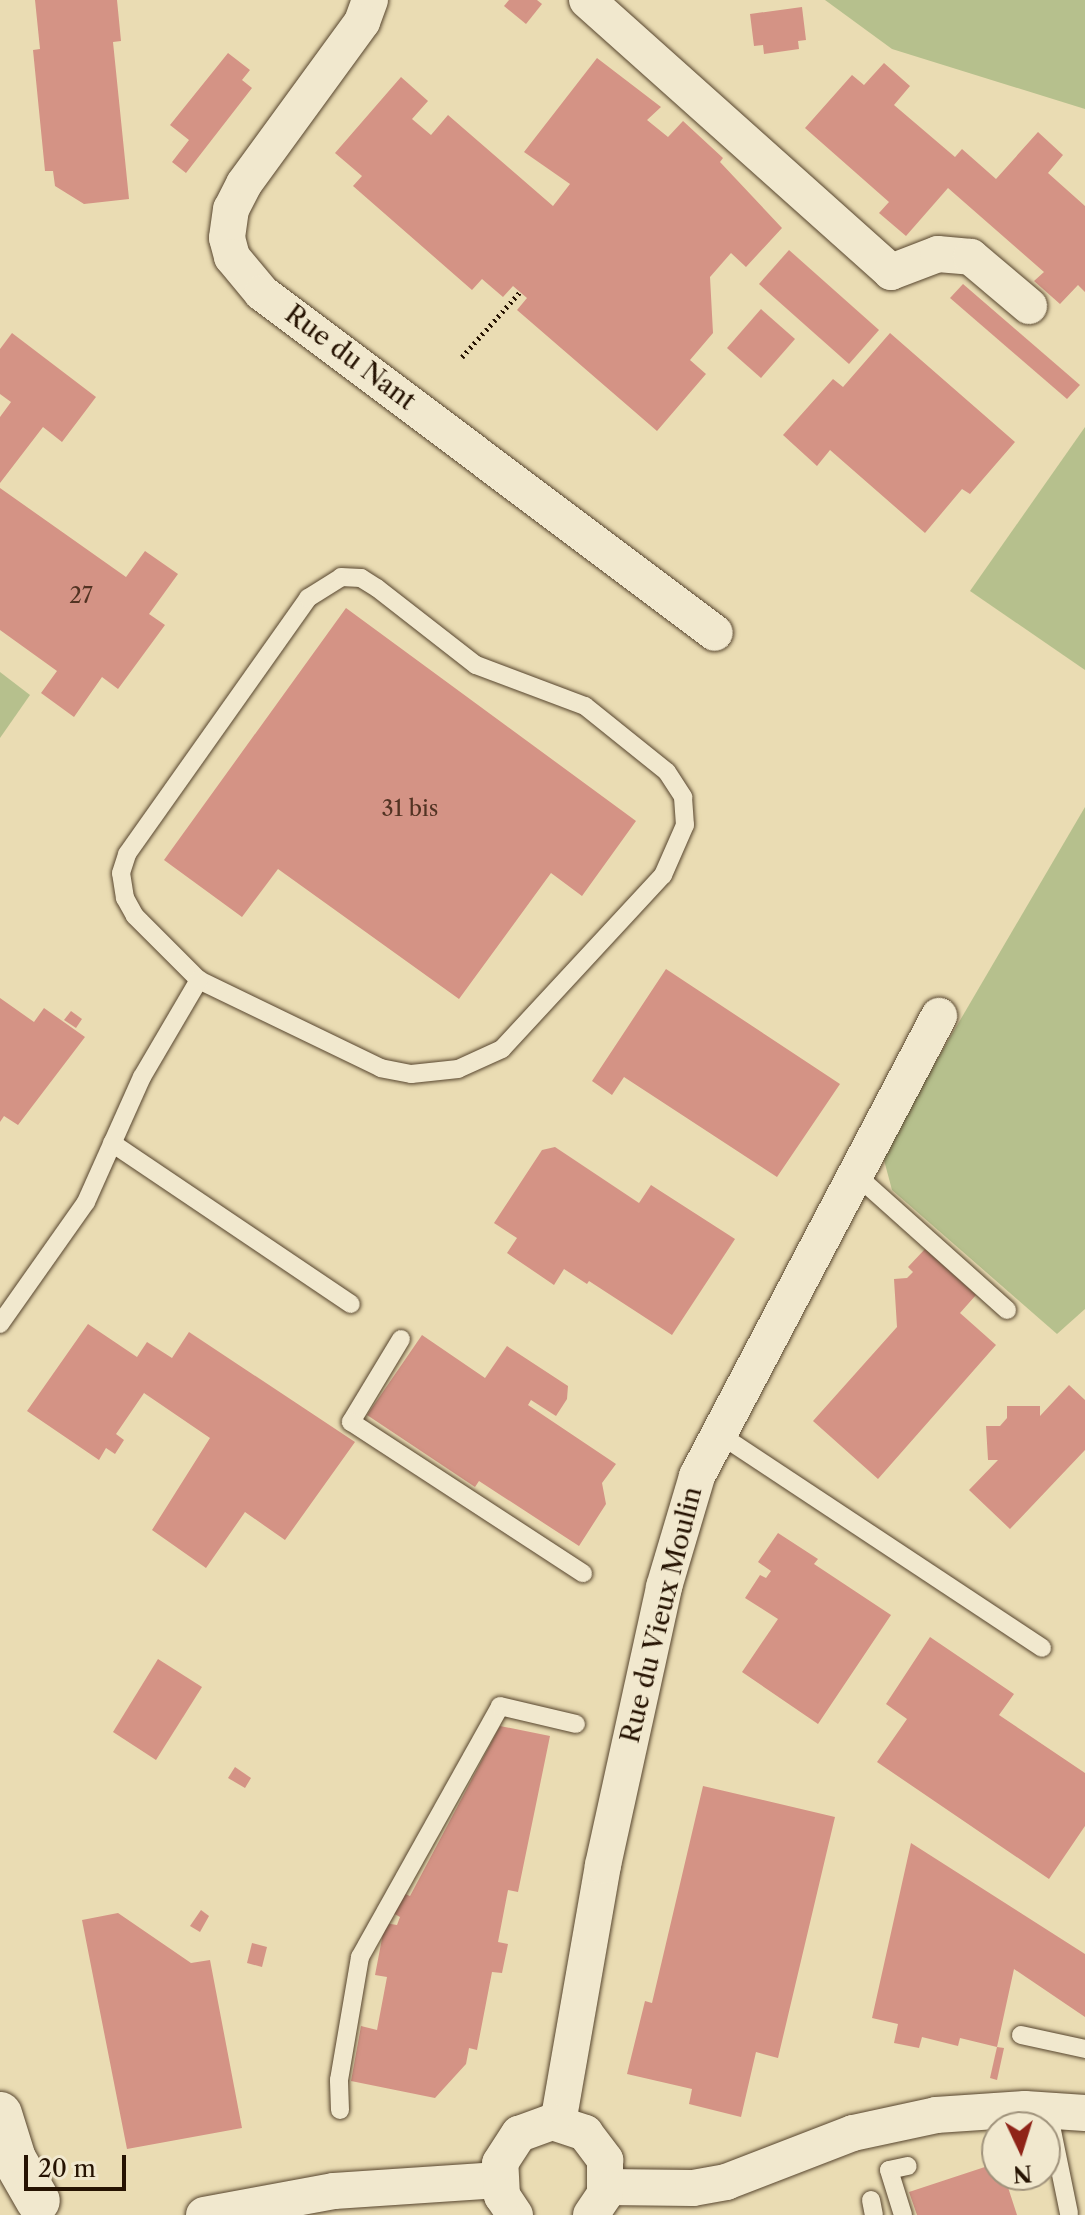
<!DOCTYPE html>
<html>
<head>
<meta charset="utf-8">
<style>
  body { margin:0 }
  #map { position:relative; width:1085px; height:2215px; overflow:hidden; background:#eadcb3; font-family:"Libre Caslon Text",serif }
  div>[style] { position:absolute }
  .green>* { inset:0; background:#b6c08d }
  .building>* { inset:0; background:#d49385 }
  .path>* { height:5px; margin-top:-2.5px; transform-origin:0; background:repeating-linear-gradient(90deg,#261302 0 2px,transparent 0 6px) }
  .roads { filter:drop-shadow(0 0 2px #57452e) drop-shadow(0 0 2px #57452e) }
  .lane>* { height:18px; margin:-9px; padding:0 9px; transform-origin:9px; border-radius:9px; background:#f1e8ce }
  .street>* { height:36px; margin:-18px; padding:0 18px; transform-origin:18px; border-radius:18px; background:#f1e8ce }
  .secondary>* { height:44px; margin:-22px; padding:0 22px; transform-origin:22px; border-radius:22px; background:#f1e8ce }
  span { translate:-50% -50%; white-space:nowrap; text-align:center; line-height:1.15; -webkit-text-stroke:6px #f1e8ce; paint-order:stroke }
  .number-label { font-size:22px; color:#523323 }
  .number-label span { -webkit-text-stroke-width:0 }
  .street-label { font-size:26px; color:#261302 }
  .north { position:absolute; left:981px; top:2111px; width:80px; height:80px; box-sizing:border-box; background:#f1e8ce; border:2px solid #a0937c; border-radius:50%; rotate:176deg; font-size:22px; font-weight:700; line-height:32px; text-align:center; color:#261302 }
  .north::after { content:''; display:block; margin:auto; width:28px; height:36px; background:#8f2418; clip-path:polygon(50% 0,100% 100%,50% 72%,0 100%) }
  .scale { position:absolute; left:24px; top:2155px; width:102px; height:36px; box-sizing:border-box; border:4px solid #261302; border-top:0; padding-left:10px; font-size:24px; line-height:28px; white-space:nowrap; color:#261302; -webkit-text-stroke:6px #f1e8ce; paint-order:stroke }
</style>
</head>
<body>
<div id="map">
  <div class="green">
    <i style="clip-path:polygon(825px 0,1085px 0,1085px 109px,892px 49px)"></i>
    <i style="clip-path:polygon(1085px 427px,1085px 670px,970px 591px)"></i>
    <i style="clip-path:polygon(0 672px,30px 695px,0 738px)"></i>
    <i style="clip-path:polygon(1085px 807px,1085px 1309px,1057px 1334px,892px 1190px,884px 1160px,887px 1145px)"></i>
  </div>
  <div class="building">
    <i style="clip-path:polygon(35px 0,117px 0,121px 41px,113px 42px,129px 199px,84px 204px,55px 186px,53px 171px,45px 171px,33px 50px,40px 49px)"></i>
    <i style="clip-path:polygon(509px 0,537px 0,542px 4px,526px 24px,504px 6px)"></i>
    <i style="clip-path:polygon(802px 7px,806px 40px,798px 41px,799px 49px,764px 54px,763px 45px,754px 46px,750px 14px)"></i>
    <i style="clip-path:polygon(228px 53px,250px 70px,242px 80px,252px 88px,186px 173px,172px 162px,189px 140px,170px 125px)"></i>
    <i style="clip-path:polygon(597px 58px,661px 107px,647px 120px,668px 137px,683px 121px,723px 158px,720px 162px,782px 228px,746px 267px,731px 253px,710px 277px,713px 333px,690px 360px,706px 374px,657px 431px,517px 310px,527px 298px,513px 286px,503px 297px,482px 279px,472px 290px,353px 186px,362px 176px,335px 153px,401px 77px,428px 101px,412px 119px,431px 135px,448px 115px,553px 206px,570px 184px,524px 152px)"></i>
    <i style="clip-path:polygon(884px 63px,910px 86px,894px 105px,955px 157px,962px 149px,996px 179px,1038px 132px,1063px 155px,1048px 173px,1085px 206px,1085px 292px,1078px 285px,1060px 304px,1034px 281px,1044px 272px,948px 188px,906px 236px,879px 213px,889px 202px,805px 128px,852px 75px,864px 85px)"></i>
    <i style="clip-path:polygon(789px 250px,879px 330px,849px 364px,759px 284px)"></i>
    <i style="clip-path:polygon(963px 284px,1080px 385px,1067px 399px,950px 298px)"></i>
    <i style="clip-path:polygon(761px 309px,795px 339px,761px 378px,727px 348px)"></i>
    <i style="clip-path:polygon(12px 333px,96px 397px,62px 442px,43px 427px,0 483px,0 417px,11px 402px,0 394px,0 349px)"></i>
    <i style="clip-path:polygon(890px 333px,1015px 442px,970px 494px,962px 489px,925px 533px,830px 450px,817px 466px,783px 435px,833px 379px,843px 387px)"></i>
    <i style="clip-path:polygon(0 488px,126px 577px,145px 551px,178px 574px,149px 614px,165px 625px,118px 689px,102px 677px,74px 717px,41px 693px,57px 671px,0 630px)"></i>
    <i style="clip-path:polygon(346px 608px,636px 821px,582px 896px,551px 873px,459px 999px,278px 869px,242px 917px,164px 860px)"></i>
    <i style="clip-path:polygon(666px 969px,840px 1084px,777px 1177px,624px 1077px,612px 1095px,592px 1081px)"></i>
    <i style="clip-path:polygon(0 998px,34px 1022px,44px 1008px,85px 1037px,18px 1125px,4px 1116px,0 1122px)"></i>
    <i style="clip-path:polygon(71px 1011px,82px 1019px,76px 1028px,64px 1020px)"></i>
    <i style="clip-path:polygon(555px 1147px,639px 1203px,651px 1185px,735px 1239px,672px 1335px,589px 1281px,587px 1284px,564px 1269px,554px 1285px,507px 1253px,517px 1238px,494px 1223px,542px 1150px)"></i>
    <i style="clip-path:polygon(925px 1249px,976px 1295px,960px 1313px,996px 1345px,878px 1479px,813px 1421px,897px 1327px,894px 1279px,907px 1278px,913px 1272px,908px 1267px)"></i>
    <i style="clip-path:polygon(88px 1324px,137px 1357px,147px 1342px,172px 1358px,189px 1332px,355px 1442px,285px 1540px,245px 1512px,206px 1568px,152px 1530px,210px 1438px,144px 1393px,116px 1434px,124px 1440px,115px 1454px,106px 1448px,99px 1460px,27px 1411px)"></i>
    <i style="clip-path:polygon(422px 1335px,485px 1378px,507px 1346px,568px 1386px,567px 1399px,556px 1416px,531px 1400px,528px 1405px,616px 1464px,602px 1483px,606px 1504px,579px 1546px,479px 1481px,475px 1487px,367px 1415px)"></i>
    <i style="clip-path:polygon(1069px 1385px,1085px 1400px,1085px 1450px,1010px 1529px,969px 1490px,998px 1460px,988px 1460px,986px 1426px,1000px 1426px,1007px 1418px,1007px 1406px,1040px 1406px,1040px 1416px)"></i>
    <i style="clip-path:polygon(778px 1533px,818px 1559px,814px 1564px,891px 1615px,818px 1724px,742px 1672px,778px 1619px,745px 1598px,760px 1575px,766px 1578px,771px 1571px,758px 1562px)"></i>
    <i style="clip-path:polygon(930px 1637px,1014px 1694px,999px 1715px,1085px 1773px,1085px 1826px,1049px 1879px,877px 1762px,907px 1719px,886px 1704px)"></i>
    <i style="clip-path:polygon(158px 1659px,202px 1687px,156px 1760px,113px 1732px)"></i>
    <i style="clip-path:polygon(500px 1726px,550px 1736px,518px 1892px,508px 1890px,498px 1942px,508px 1944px,502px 1973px,492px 1972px,477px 2050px,469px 2048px,466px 2064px,435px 2098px,351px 2081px,361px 2026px,377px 2030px,387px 1977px,375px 1975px,385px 1923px,397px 1925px,400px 1917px,393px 1913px,403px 1893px,410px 1896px)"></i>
    <i style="clip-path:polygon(235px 1767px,251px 1778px,245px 1788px,228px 1778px)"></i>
    <i style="clip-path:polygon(703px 1786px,835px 1817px,778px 2058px,756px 2052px,741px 2117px,689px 2104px,692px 2089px,627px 2074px,645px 2001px,652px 2003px)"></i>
    <i style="clip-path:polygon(911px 1843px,1085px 1954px,1085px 2017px,1014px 1969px,997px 2047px,960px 2038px,958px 2046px,922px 2037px,919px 2048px,894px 2043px,898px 2024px,872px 2018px)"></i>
    <i style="clip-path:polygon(201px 1910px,209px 1916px,200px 1932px,190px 1926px)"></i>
    <i style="clip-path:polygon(118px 1913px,191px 1963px,210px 1960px,242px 2128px,127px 2149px,82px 1920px)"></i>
    <i style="clip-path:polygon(252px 1943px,267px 1947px,262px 1967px,247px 1963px)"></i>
    <i style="clip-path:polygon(997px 2047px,1004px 2048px,997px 2080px,990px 2078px)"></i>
    <i style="clip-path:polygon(997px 2163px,997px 2175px,1004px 2175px,1017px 2215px,917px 2215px,909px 2192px)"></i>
  </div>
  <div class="path">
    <i style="left:462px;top:357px;width:87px;rotate:-48.3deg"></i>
  </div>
  <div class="roads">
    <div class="lane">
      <i style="left:341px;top:577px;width:20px;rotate:3deg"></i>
      <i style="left:361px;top:578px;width:19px;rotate:32deg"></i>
      <i style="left:377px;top:588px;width:125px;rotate:37.9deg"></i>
      <i style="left:476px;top:665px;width:116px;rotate:20.6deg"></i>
      <i style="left:585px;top:706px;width:105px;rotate:38.8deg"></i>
      <i style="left:667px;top:772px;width:30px;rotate:57deg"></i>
      <i style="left:683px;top:797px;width:28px;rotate:86deg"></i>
      <i style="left:685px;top:825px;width:55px;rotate:113.7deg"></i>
      <i style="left:663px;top:875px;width:237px;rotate:132.8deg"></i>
      <i style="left:502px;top:1049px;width:48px;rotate:155.6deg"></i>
      <i style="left:458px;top:1069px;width:47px;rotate:173.9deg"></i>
      <i style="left:411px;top:1074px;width:31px;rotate:-169deg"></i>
      <i style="left:381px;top:1068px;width:202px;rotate:-154.2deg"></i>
      <i style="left:199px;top:980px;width:91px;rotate:-135deg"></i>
      <i style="left:135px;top:916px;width:21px;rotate:-119deg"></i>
      <i style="left:125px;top:898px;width:25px;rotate:-99deg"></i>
      <i style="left:121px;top:873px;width:20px;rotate:-72deg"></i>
      <i style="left:127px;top:854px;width:314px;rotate:-54.7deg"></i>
      <i style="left:308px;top:598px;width:39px;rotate:-32deg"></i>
      <i style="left:112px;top:1143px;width:288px;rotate:34deg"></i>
      <i style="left:855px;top:1174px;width:204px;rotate:41.8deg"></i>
      <i style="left:0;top:1324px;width:149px;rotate:-54.8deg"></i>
      <i style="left:86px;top:1202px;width:137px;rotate:-65.9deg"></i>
      <i style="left:142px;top:1077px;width:113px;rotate:-59.6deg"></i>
      <i style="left:401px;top:1339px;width:97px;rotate:121.1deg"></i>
      <i style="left:351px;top:1422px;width:277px;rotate:33.1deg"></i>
      <i style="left:716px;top:1432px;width:391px;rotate:33.5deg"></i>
      <i style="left:1021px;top:2035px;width:66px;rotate:12.3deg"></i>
      <i style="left:340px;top:2110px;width:30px;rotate:-92deg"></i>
      <i style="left:339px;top:2080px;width:125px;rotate:-80.3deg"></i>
      <i style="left:360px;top:1957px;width:287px;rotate:-60.8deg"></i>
      <i style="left:500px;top:1706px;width:78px;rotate:13.3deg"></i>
      <i style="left:1048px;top:2111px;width:104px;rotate:78.4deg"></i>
      <i style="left:871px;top:2200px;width:15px;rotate:79deg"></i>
      <i style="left:903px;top:2215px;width:47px;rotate:-107.3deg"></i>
      <i style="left:889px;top:2170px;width:19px;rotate:-12deg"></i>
    </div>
    <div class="street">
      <i style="left:370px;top:0;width:23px;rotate:110deg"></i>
      <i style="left:362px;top:22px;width:200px;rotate:126.1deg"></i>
      <i style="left:244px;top:184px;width:28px;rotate:117deg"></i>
      <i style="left:231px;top:209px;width:29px;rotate:98deg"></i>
      <i style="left:227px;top:238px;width:20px;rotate:75deg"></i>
      <i style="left:232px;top:257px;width:47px;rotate:50.2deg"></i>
      <i style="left:262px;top:293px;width:566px;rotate:36.89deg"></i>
      <i style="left:587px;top:0;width:408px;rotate:41.8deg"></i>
      <i style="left:891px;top:272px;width:50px;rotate:-21deg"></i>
      <i style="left:938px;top:254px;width:33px;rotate:5deg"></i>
      <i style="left:971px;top:257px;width:76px;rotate:40.2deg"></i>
      <i style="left:558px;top:2123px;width:262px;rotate:-80.1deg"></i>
      <i style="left:603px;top:1865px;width:285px;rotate:-77.6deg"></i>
      <i style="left:664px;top:1587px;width:116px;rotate:-73.4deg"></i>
      <i style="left:697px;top:1476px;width:520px;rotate:-62.25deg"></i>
      <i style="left:606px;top:2187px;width:87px;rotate:0.7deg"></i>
      <i style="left:693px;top:2188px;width:34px;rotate:-10deg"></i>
      <i style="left:726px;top:2182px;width:136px;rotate:-21.1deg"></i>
      <i style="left:853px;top:2133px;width:85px;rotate:-12.2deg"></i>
      <i style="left:936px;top:2115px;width:89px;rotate:-3.9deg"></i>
      <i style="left:1025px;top:2109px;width:60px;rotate:3.8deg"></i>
      <i style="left:204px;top:2215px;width:132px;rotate:-10.5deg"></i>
      <i style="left:334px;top:2191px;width:165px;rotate:-3.8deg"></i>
      <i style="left:515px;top:2215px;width:23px;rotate:-124deg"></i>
      <i style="left:502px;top:2196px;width:33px;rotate:-93deg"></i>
      <i style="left:500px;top:2163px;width:35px;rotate:-57deg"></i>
      <i style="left:519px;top:2134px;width:35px;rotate:-20deg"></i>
      <i style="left:552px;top:2122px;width:35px;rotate:18deg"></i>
      <i style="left:585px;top:2133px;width:34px;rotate:53deg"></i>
      <i style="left:605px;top:2160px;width:34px;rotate:90deg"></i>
      <i style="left:605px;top:2194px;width:25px;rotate:124deg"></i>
    </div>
    <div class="secondary">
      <i style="left:0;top:2114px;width:47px;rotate:72.7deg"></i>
      <i style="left:14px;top:2159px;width:48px;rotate:60.3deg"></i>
    </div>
  </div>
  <div class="number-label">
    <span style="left:81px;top:596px">27</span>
    <span style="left:410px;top:809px">31 bis</span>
  </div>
  <div class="street-label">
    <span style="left:350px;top:358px;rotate:37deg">Rue du Nant</span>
    <span style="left:662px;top:1615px;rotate:-76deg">Rue du Vieux Moulin</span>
  </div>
  <div class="north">N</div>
  <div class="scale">20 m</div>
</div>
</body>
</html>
